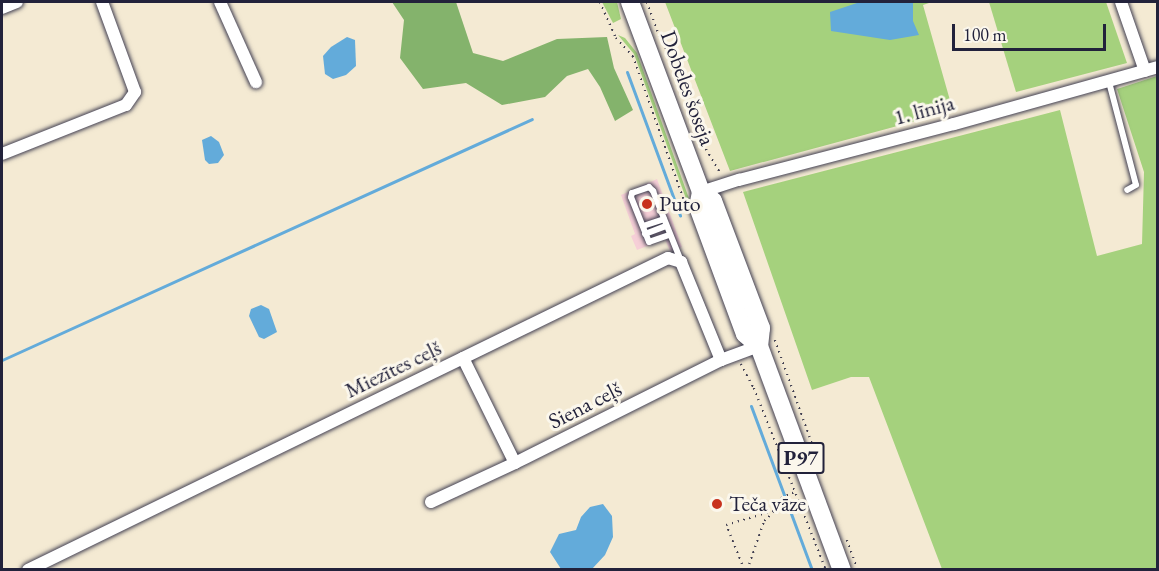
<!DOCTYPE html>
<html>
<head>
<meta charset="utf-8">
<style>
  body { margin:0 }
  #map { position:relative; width:1159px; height:571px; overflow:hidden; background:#f4ead3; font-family:"EB Garamond",serif }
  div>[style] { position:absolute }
  .built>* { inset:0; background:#f6cfd7 }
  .green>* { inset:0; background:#a5d17d }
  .forest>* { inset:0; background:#84b36c }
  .water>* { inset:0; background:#63abda }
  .stream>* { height:3px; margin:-1.5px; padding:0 1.5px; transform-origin:1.5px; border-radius:1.5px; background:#63abda }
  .path>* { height:1.5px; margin-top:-0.75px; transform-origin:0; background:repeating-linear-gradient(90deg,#424052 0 1.5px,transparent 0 6px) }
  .roads { filter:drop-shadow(0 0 2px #424052) drop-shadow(0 0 2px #424052) }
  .service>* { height:6px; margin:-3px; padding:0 3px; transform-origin:3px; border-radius:3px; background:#fff }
  .minor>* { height:12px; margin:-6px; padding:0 6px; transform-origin:6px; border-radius:6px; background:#fff }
  .primary>* { height:18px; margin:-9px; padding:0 9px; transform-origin:9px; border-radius:9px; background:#fff }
  .dots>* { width:16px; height:16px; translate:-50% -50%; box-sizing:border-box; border:3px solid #fbf7ec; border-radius:50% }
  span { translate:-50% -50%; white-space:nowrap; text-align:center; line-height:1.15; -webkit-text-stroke:6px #fbf7ec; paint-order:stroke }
  .shield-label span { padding:2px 4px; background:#fbf7ec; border:2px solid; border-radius:4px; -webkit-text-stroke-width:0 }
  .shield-label { font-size:21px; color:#22223b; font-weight:700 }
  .street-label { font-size:22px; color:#22223b }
  .poi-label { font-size:22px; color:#22223b }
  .left { translate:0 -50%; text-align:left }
  .frame { position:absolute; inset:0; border:3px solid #22223b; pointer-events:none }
  .scale { position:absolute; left:952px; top:24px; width:154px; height:27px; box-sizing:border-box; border:3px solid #22223b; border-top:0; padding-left:8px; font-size:18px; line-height:21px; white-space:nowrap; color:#22223b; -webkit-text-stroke:4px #fbf7ec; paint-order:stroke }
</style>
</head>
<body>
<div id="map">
  <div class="built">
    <i style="clip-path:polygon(657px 179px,682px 247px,670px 251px,665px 239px,637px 250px,631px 236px,635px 234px,621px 195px)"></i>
  </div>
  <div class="green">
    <i style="clip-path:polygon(602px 2px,617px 2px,621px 19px,613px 23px)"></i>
    <i style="clip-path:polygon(665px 2px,932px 2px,923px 5px,953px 111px,730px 171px)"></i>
    <i style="clip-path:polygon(989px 2px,1106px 2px,1127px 63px,1016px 92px)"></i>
    <i style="clip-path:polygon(618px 35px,625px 38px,637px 53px,697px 221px,694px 221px,634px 54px)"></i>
    <i style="clip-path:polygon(1157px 76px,1157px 569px,942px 569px,869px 377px,851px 377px,812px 390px,743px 192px,1060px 110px,1097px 256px,1142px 244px,1144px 172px,1117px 89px)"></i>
  </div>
  <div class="forest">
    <i style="clip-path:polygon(392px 2px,456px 2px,473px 53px,503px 61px,557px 39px,607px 37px,614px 68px,633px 110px,615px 121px,600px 87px,588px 69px,567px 76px,545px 97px,502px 105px,466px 83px,423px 89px,400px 58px,404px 20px)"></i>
  </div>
  <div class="water">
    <i style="clip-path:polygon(860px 2px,913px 2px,913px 21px,919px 35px,890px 40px,831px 31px,830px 12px)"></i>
    <i style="clip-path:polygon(347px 37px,355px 40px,356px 66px,346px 75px,333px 79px,325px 74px,323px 56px,331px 47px)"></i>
    <i style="clip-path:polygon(211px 136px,219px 142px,224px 155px,218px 163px,209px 164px,205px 160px,202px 140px)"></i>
    <i style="clip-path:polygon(261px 305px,269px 309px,277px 332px,264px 339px,259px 337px,249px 316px,251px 309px)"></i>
    <i style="clip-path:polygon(603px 504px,612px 516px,613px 537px,605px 555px,592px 569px,561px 569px,550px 552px,559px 534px,576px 530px,581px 517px,590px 507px)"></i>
  </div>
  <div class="stream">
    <i style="left:627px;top:72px;width:153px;rotate:69.7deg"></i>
    <i style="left:2px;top:360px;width:582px;rotate:-24.45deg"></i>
    <i style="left:751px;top:406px;width:175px;rotate:69.6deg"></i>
  </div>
  <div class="path">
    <i style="left:600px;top:2px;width:39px;rotate:66deg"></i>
    <i style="left:616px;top:38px;width:25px;rotate:47deg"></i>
    <i style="left:633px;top:56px;width:153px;rotate:70.5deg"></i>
    <i style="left:647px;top:2px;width:37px;rotate:70deg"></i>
    <i style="left:660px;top:37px;width:35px;rotate:63deg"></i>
    <i style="left:676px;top:68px;width:81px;rotate:70.4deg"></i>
    <i style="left:703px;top:144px;width:35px;rotate:59deg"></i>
    <i style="left:775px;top:340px;width:142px;rotate:70.3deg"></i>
    <i style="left:741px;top:364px;width:27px;rotate:62deg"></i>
    <i style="left:754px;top:388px;width:196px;rotate:68.4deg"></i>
    <i style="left:847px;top:540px;width:32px;rotate:70deg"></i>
    <i style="left:744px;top:570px;width:48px;rotate:-111.8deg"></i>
    <i style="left:726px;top:525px;width:52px;rotate:-16.7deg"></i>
    <i style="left:747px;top:570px;width:52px;rotate:-70.9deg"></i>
    <i style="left:764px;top:521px;width:16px;rotate:-43deg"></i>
    <i style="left:776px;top:510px;width:13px;rotate:-67deg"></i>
    <i style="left:781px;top:498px;width:17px;rotate:-24deg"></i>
  </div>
  <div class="roads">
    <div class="service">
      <i style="left:1109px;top:82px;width:106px;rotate:75.3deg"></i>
      <i style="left:1136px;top:185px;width:10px;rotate:151deg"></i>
      <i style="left:643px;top:226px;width:22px;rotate:-18deg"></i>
      <i style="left:645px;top:234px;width:22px;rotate:-21deg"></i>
      <i style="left:669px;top:235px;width:21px;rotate:161deg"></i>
      <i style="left:649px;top:242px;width:48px;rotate:-111.8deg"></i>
      <i style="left:631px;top:197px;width:4px;rotate:-76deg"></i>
      <i style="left:632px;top:193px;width:18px;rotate:-19deg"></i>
      <i style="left:649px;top:187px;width:6px;rotate:45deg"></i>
      <i style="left:653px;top:191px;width:75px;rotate:68.2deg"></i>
    </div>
    <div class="minor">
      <i style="left:220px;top:2px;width:88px;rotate:65.8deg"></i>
      <i style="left:1121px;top:2px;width:73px;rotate:70.8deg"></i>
      <i style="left:2px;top:8px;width:16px;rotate:-22deg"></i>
      <i style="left:2px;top:154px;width:133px;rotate:-21.6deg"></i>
      <i style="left:126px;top:105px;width:16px;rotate:-55deg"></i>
      <i style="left:135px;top:92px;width:96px;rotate:-110.1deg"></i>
      <i style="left:701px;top:192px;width:40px;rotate:-18deg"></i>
      <i style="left:739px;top:180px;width:222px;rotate:-14.6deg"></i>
      <i style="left:954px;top:124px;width:212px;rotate:-15.6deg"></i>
      <i style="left:463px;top:358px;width:117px;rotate:63.7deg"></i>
      <i style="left:431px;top:502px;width:93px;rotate:-24.9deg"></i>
      <i style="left:515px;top:463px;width:230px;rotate:-26.6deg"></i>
      <i style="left:721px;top:360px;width:40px;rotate:-20.2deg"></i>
      <i style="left:28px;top:570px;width:712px;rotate:-25.99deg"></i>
      <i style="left:668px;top:258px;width:14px;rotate:17deg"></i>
      <i style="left:681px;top:262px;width:106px;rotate:67.8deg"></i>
    </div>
    <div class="primary">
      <i style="left:630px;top:2px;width:203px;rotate:69.5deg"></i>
      <i style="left:701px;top:192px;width:15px;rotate:37deg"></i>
      <i style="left:713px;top:201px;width:136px;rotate:69.3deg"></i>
      <i style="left:761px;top:328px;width:18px;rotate:96deg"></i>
      <i style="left:701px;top:192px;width:15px;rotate:101deg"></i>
      <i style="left:698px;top:207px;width:135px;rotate:69.7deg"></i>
      <i style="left:745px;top:334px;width:18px;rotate:41deg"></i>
      <i style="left:759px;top:346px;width:239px;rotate:69.7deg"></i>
    </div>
  </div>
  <div class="dots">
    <i style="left:647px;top:204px;background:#c8321e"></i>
    <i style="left:717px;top:504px;background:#c8321e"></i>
  </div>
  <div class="shield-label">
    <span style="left:801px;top:458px">P97</span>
  </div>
  <div class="street-label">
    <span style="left:688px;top:88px;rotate:70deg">Dobeles šoseja</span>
    <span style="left:924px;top:110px;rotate:-15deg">1. līnija</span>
    <span style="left:393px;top:369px;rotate:-26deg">Miezītes ceļš</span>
    <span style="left:585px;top:405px;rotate:-27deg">Siena ceļš</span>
  </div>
  <div class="poi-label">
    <span class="left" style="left:659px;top:204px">Puto</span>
    <span class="left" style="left:729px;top:504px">Teča vāze</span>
  </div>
  <div class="frame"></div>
  <div class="scale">100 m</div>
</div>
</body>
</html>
